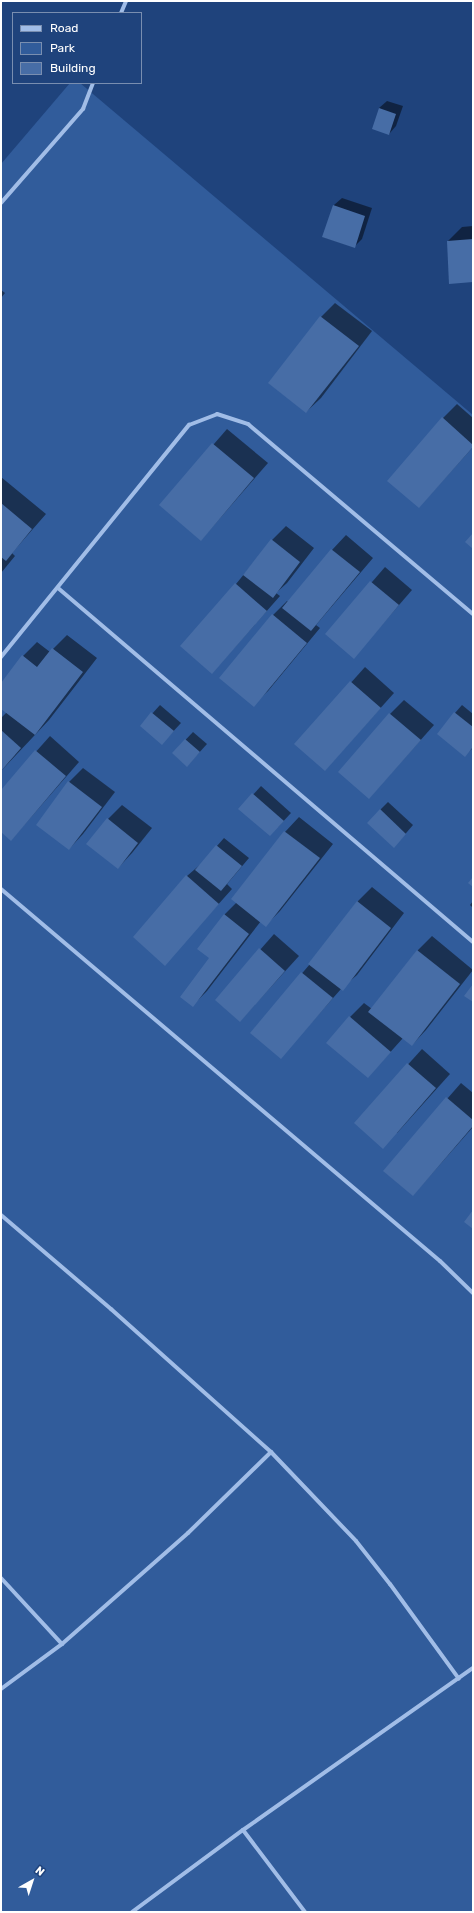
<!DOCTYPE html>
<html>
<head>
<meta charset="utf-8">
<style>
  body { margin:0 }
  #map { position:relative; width:474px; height:1913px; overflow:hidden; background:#1f437c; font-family:Rubik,sans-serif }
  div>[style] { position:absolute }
  .green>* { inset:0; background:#315c9b }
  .shadow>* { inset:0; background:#0007 }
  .building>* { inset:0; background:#476da6 }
  .street>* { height:4px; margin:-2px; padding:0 2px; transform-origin:2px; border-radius:2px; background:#a1bde7 }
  span { translate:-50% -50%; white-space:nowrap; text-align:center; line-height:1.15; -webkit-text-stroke:3px #1f437c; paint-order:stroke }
  .frame { position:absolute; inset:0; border:2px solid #fff; pointer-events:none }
  .legend { position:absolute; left:12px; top:12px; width:130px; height:72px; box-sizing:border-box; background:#1f437c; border:1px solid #798eb0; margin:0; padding:5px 7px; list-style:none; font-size:12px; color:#fff }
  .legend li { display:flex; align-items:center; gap:8px; height:20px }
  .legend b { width:20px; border:1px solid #798eb0 }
  .north { position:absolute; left:12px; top:1861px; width:40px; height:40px; -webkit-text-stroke:3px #1f437c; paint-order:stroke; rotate:39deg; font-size:11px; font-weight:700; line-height:16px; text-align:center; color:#fff }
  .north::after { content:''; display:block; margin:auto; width:14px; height:18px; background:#fff; clip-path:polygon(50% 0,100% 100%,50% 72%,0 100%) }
</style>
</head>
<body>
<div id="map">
  <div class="green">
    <i style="clip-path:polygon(70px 83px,80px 83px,473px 415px,473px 1912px,1px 1912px,1px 164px)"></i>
  </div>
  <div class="shadow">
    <i style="clip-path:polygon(387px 101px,403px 106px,396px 126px,389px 134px,379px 108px)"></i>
    <i style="clip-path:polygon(342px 198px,372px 208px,362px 239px,354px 247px,323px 237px,334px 205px)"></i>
    <i style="clip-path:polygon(473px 226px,473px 281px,448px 241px,462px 227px)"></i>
    <i style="clip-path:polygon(1px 290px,5px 293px,1px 298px)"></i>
    <i style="clip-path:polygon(335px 303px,372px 331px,321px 398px,306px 412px,269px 383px,321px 317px)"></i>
    <i style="clip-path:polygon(457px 404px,473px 418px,473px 447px,419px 507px,443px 418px)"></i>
    <i style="clip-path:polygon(227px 429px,268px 463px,201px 540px,161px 505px)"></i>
    <i style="clip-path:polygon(1px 477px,46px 514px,12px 553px,15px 556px,1px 573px)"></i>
    <i style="clip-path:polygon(286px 526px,314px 548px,287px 583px,276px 593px,280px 596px,212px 673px,236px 584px,272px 540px)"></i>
    <i style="clip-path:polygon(346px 535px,373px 558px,316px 625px,320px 628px,268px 691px,253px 705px,273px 615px,287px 601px,289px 602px,332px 550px)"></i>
    <i style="clip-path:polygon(385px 567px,412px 590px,354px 657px,327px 634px)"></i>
    <i style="clip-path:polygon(67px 635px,97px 658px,49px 720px,1px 771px,1px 718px,7px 712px,1px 708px,1px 685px,23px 656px,37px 642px,50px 652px)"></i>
    <i style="clip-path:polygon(365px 667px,394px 693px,325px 770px,296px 744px)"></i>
    <i style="clip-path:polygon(404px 700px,434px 725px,369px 798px,390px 714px)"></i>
    <i style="clip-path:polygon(160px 705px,181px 723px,169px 736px,141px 726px)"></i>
    <i style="clip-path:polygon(462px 705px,473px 714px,473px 748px,465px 755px,455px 713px)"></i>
    <i style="clip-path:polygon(193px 732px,207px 744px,187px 766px,173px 753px)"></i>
    <i style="clip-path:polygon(50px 736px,79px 762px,11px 840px,1px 831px,1px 791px)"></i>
    <i style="clip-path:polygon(83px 768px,115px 792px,83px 834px,69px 849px,69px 782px)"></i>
    <i style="clip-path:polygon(261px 786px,291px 813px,278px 827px,240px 809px)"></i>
    <i style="clip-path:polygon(388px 802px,413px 825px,401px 839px,380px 810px)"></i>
    <i style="clip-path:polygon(122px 805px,152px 828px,132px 853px,118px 868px,108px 819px)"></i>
    <i style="clip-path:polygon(299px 817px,333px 844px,280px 911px,266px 925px,261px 921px,207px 991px,193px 1005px,224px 915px,237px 902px,233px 899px,285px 832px)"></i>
    <i style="clip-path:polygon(224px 838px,249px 858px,227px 884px,232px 889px,165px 964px,187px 876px,202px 863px)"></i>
    <i style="clip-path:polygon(372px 887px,404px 913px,357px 975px,341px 989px,281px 1057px,251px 1033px,310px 964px,357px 902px)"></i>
    <i style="clip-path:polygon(473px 901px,473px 908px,470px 905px)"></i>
    <i style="clip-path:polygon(274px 934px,299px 956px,240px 1021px,216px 1000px)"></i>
    <i style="clip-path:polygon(432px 936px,473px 970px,426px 1030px,412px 1045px,403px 1038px,368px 1077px,350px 1017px,364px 1003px,372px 1009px,417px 951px)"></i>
    <i style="clip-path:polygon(422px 1049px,450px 1074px,397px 1133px,355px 1123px)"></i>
    <i style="clip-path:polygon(461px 1083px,473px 1093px,473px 1127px,413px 1195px,384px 1171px)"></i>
  </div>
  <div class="building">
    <i style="clip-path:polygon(379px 108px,396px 114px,389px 135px,372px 129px)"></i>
    <i style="clip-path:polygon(333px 205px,365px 216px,355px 248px,322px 237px)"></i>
    <i style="clip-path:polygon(473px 239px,473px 282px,449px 284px,447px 241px)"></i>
    <i style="clip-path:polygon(320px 316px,359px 346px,306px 413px,268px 383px)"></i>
    <i style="clip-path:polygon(442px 417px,473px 445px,473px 447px,419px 508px,387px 481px)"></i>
    <i style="clip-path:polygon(212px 443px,254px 478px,201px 541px,159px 505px)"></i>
    <i style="clip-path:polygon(1px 503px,32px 529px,6px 561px,1px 557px)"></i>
    <i style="clip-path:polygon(473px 533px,473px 549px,465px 542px)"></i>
    <i style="clip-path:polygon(271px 539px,300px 562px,273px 598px,243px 575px)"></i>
    <i style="clip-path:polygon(331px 549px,360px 572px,311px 631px,282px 608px)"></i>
    <i style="clip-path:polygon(370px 581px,399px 605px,354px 659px,325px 634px)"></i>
    <i style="clip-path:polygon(235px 583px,267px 611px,212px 674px,180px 646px)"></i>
    <i style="clip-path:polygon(272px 614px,307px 643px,254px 707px,219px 678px)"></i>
    <i style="clip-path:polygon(52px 648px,83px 672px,35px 735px,1px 709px,1px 683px,22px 655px,37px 667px)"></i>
    <i style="clip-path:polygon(350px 681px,381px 708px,325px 771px,294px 744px)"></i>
    <i style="clip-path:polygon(151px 712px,174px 731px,162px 745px,140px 726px)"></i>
    <i style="clip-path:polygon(454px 712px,473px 727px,473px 747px,465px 757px,437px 734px)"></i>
    <i style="clip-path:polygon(389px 713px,421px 740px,369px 799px,338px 772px)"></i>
    <i style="clip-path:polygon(1px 730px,21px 748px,1px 771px)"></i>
    <i style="clip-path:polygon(185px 739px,200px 752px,187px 767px,172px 753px)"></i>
    <i style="clip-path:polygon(35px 750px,66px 776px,11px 841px,1px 832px,1px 790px)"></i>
    <i style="clip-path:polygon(68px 781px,102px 807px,69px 850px,36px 825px)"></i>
    <i style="clip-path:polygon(252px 793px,284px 821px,270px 836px,238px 809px)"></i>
    <i style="clip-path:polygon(380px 809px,406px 834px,394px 848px,367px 823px)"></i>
    <i style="clip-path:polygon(107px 818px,138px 843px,118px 869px,86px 844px)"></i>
    <i style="clip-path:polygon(284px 831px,320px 858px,266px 927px,231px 899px)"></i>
    <i style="clip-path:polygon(216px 845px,242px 866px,221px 891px,195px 870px)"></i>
    <i style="clip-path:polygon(186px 875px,219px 904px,165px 966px,133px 937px)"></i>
    <i style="clip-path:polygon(473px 877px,473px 887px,468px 883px)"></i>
    <i style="clip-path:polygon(357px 901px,391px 928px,343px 991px,308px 964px)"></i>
    <i style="clip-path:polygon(224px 914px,249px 934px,193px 1007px,180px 997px,209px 958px,197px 949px)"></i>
    <i style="clip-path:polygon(259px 948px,285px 971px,240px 1022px,215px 1000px)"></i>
    <i style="clip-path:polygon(417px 950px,460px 984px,412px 1046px,368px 1012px)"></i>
    <i style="clip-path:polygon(301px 972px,333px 998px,281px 1059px,250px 1033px)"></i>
    <i style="clip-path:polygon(473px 984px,473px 1002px,464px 996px)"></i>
    <i style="clip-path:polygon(349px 1016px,391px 1052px,368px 1078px,326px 1043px)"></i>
    <i style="clip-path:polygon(407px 1063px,436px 1088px,383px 1149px,354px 1123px)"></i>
    <i style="clip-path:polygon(446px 1097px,473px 1120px,473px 1126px,413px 1196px,383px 1171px)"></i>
    <i style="clip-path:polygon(473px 1210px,473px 1229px,464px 1222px)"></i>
  </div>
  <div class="street">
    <i style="left:121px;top:13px;width:13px;rotate:-67deg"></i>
    <i style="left:1px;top:203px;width:125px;rotate:-48.9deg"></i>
    <i style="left:83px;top:109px;width:28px;rotate:-69deg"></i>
    <i style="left:58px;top:588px;width:545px;rotate:40.46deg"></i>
    <i style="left:1px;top:657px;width:299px;rotate:-51deg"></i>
    <i style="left:189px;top:425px;width:30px;rotate:-21deg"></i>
    <i style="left:217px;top:414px;width:33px;rotate:18deg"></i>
    <i style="left:248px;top:424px;width:294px;rotate:40.2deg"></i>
    <i style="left:1px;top:889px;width:575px;rotate:40.28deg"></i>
    <i style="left:440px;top:1261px;width:46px;rotate:44.1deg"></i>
    <i style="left:1px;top:1215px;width:145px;rotate:40.5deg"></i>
    <i style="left:111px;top:1309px;width:215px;rotate:41.8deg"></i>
    <i style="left:271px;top:1452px;width:123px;rotate:46.3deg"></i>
    <i style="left:356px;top:1541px;width:55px;rotate:51.7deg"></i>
    <i style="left:390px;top:1584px;width:117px;rotate:54deg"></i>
    <i style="left:1px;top:1578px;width:90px;rotate:47.3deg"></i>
    <i style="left:1px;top:1689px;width:76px;rotate:-36.4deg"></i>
    <i style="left:62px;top:1644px;width:168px;rotate:-41.4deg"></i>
    <i style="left:188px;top:1533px;width:116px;rotate:-44.3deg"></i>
    <i style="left:243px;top:1830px;width:103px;rotate:52.9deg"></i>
    <i style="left:132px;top:1912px;width:138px;rotate:-36.5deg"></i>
    <i style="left:243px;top:1830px;width:281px;rotate:-35.2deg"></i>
  </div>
  <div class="frame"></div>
  <ul class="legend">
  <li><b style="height:5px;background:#a1bde7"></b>Road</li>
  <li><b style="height:11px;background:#315c9b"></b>Park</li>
  <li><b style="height:11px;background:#476da6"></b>Building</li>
  </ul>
  <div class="north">N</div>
</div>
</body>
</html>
